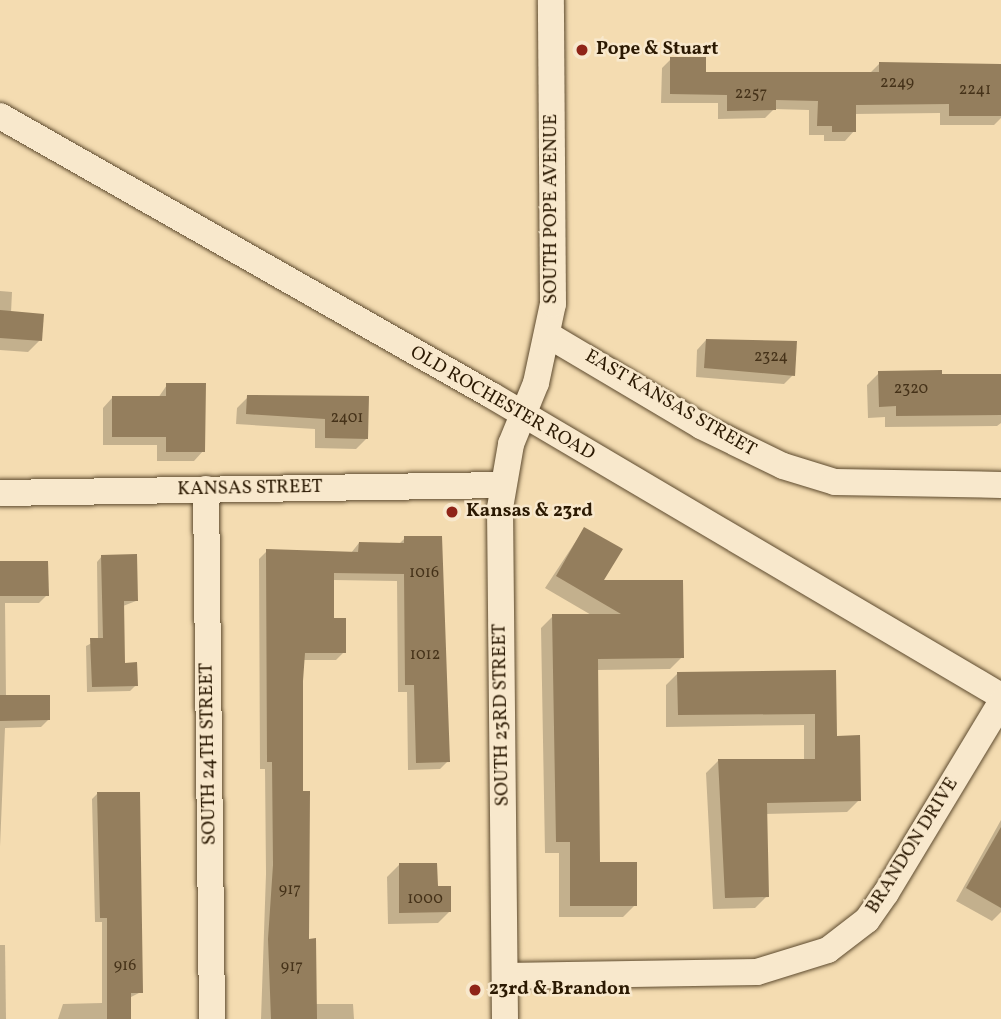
<!DOCTYPE html>
<html>
<head>
<meta charset="utf-8">
<style>
  body { margin:0 }
  #map { position:relative; width:1001px; height:1019px; overflow:hidden; background:#f4dcb1; font-family:Vollkorn,serif }
  div>[style] { position:absolute }
  .shadow>* { inset:0; background:#0003 }
  .building>* { inset:0; background:#947e5d }
  .roads { filter:drop-shadow(0 0 2px #5d4a2e) drop-shadow(0 0 2px #5d4a2e) }
  .minor>* { height:26px; margin:-13px; padding:0 13px; transform-origin:13px; border-radius:13px; background:#f8e8cc }
  .dots>* { width:19px; height:19px; translate:-50% -50%; box-sizing:border-box; border:4px solid #f8e8cc; border-radius:50% }
  span { translate:-50% -50%; white-space:nowrap; text-align:center; line-height:1.15; -webkit-text-stroke:5px #f8e8cc; paint-order:stroke }
  .number-label { font-size:16px; color:#453219 }
  .number-label span { -webkit-text-stroke-width:0 }
  .poi-label { font-size:19px; color:#2b1902; font-weight:700 }
  .left { translate:0 -50%; text-align:left }
  .street-label { font-size:19px; color:#2b1902 }
</style>
</head>
<body>
<div id="map">
  <div class="shadow">
    <i style="clip-path:polygon(671px 59px,705px 74px,870px 73px,880px 63px,1001px 65px,1001px 118px,994px 125px,940px 125px,940px 113px,854px 114px,854px 131px,845px 141px,824px 141px,824px 135px,809px 135px,809px 110px,774px 109px,765px 118px,718px 119px,718px 103px,661px 103px,662px 68px)"></i>
    <i style="clip-path:polygon(0 291px,12px 292px,11px 313px,40px 340px,28px 352px,0 350px)"></i>
    <i style="clip-path:polygon(706px 340px,793px 375px,784px 384px,696px 377px,697px 350px)"></i>
    <i style="clip-path:polygon(879px 373px,1001px 376px,1001px 423px,997px 426px,885px 427px,885px 417px,868px 418px,867px 385px)"></i>
    <i style="clip-path:polygon(167px 385px,203px 451px,194px 461px,157px 461px,157px 445px,103px 445px,103px 408px,112px 398px,158px 398px)"></i>
    <i style="clip-path:polygon(248px 397px,367px 398px,367px 438px,356px 449px,315px 448px,315px 429px,236px 424px,237px 408px)"></i>
    <i style="clip-path:polygon(584px 529px,601px 582px,682px 657px,670px 669px,597px 670px,598px 864px,635px 905px,623px 917px,559px 917px,559px 853px,545px 853px,541px 628px,553px 616px,593px 616px,545px 588px)"></i>
    <i style="clip-path:polygon(405px 538px,448px 761px,440px 769px,408px 770px,407px 692px,398px 692px,397px 581px,333px 580px,333px 620px,344px 652px,336px 660px,303px 660px,301px 793px,308px 940px,315px 1004px,353px 1004px,354px 1019px,261px 1019px,266px 874px,265px 769px,260px 769px,259px 559px,267px 551px,351px 553px,359px 543px,398px 545px)"></i>
    <i style="clip-path:polygon(102px 556px,136px 601px,123px 606px,124px 665px,136px 685px,130px 691px,87px 692px,86px 646px,98px 640px,97px 562px)"></i>
    <i style="clip-path:polygon(0 563px,47px 595px,39px 603px,5px 603px,6px 697px,49px 719px,41px 727px,5px 728px,0 847px)"></i>
    <i style="clip-path:polygon(835px 672px,835px 737px,859px 800px,847px 812px,765px 814px,767px 896px,755px 908px,713px 909px,706px 773px,718px 761px,804px 761px,804px 725px,666px 727px,666px 685px,678px 673px)"></i>
    <i style="clip-path:polygon(97px 794px,141px 992px,129px 998px,129px 1019px,58px 1019px,63px 1004px,102px 1003px,102px 922px,95px 922px,92px 799px)"></i>
    <i style="clip-path:polygon(1001px 820px,1001px 912px,992px 921px,956px 901px)"></i>
    <i style="clip-path:polygon(399px 865px,436px 887px,450px 911px,438px 923px,388px 924px,387px 877px)"></i>
    <i style="clip-path:polygon(0 945px,5px 945px,6px 1019px,0 1019px)"></i>
  </div>
  <div class="building">
    <i style="clip-path:polygon(670px 57px,706px 57px,706px 72px,879px 72px,879px 62px,1001px 64px,1001px 116px,949px 116px,949px 104px,856px 105px,856px 132px,832px 132px,832px 126px,817px 126px,818px 101px,776px 100px,776px 110px,727px 111px,727px 95px,670px 94px)"></i>
    <i style="clip-path:polygon(0 310px,44px 314px,42px 341px,0 338px)"></i>
    <i style="clip-path:polygon(706px 339px,797px 341px,795px 376px,704px 368px)"></i>
    <i style="clip-path:polygon(942px 370px,942px 374px,1001px 374px,1001px 415px,896px 416px,896px 406px,879px 407px,878px 371px)"></i>
    <i style="clip-path:polygon(166px 383px,206px 383px,205px 452px,166px 452px,166px 437px,112px 437px,112px 396px,166px 396px)"></i>
    <i style="clip-path:polygon(247px 395px,369px 396px,368px 439px,325px 438px,325px 419px,246px 414px)"></i>
    <i style="clip-path:polygon(584px 527px,623px 549px,604px 580px,683px 580px,684px 658px,598px 659px,600px 862px,637px 862px,637px 906px,570px 906px,570px 842px,556px 842px,552px 614px,621px 614px,556px 576px)"></i>
    <i style="clip-path:polygon(404px 536px,442px 536px,450px 762px,416px 763px,414px 685px,405px 685px,404px 574px,334px 573px,334px 618px,346px 618px,346px 653px,305px 653px,303px 681px,303px 791px,310px 791px,309px 939px,316px 938px,317px 1019px,271px 1019px,268px 939px,273px 865px,272px 762px,267px 762px,266px 549px,358px 552px,359px 542px,404px 543px)"></i>
    <i style="clip-path:polygon(137px 554px,138px 601px,124px 601px,125px 663px,137px 662px,138px 686px,92px 687px,90px 638px,103px 638px,101px 555px)"></i>
    <i style="clip-path:polygon(0 561px,48px 561px,49px 596px,0 596px)"></i>
    <i style="clip-path:polygon(836px 670px,837px 736px,860px 735px,861px 801px,767px 803px,769px 897px,725px 898px,718px 759px,815px 759px,815px 714px,678px 715px,677px 672px)"></i>
    <i style="clip-path:polygon(0 695px,50px 695px,50px 720px,0 721px)"></i>
    <i style="clip-path:polygon(97px 792px,140px 792px,143px 993px,131px 993px,131px 1019px,107px 1019px,107px 918px,100px 918px)"></i>
    <i style="clip-path:polygon(1001px 827px,1001px 908px,966px 888px)"></i>
    <i style="clip-path:polygon(399px 863px,437px 863px,438px 886px,451px 886px,451px 912px,399px 913px)"></i>
  </div>
  <div class="roads">
    <div class="minor">
      <i style="left:0;top:116px;width:565px;rotate:29.61deg"></i>
      <i style="left:491px;top:395px;width:592px;rotate:30.55deg"></i>
      <i style="left:548px;top:335px;width:178px;rotate:30.7deg"></i>
      <i style="left:701px;top:426px;width:91px;rotate:26deg"></i>
      <i style="left:783px;top:466px;width:54px;rotate:17.1deg"></i>
      <i style="left:835px;top:482px;width:166px;rotate:1deg"></i>
      <i style="left:206px;top:489px;width:530px;rotate:89.35deg"></i>
      <i style="left:0;top:493px;width:501px;rotate:-0.91deg"></i>
      <i style="left:505px;top:976px;width:252px;rotate:-0.9deg"></i>
      <i style="left:757px;top:972px;width:74px;rotate:-17.2deg"></i>
      <i style="left:828px;top:950px;width:49px;rotate:-37.6deg"></i>
      <i style="left:867px;top:920px;width:33px;rotate:-55deg"></i>
      <i style="left:886px;top:893px;width:223px;rotate:-58.9deg"></i>
      <i style="left:505px;top:1019px;width:511px;rotate:-90.56deg"></i>
      <i style="left:500px;top:508px;width:65px;rotate:-80.2deg"></i>
      <i style="left:511px;top:444px;width:66px;rotate:-67.7deg"></i>
      <i style="left:536px;top:383px;width:81px;rotate:-77.9deg"></i>
      <i style="left:553px;top:304px;width:304px;rotate:-90.4deg"></i>
    </div>
  </div>
  <div class="dots">
    <i style="left:582px;top:50px;background:#8f2418"></i>
    <i style="left:452px;top:512px;background:#8f2418"></i>
    <i style="left:475px;top:990px;background:#8f2418"></i>
  </div>
  <div class="number-label">
    <span style="left:897px;top:83px">2249</span>
    <span style="left:975px;top:90px">2241</span>
    <span style="left:751px;top:94px">2257</span>
    <span style="left:771px;top:357px">2324</span>
    <span style="left:911px;top:389px">2320</span>
    <span style="left:347px;top:418px">2401</span>
    <span style="left:424px;top:573px">1016</span>
    <span style="left:425px;top:655px">1012</span>
    <span style="left:290px;top:890px">917</span>
    <span style="left:425px;top:899px">1000</span>
    <span style="left:125px;top:966px">916</span>
    <span style="left:292px;top:967px">917</span>
  </div>
  <div class="poi-label">
    <span class="left" style="left:596px;top:50px">Pope &amp; Stuart</span>
    <span class="left" style="left:466px;top:512px">Kansas &amp; 23rd</span>
    <span class="left" style="left:489px;top:990px">23rd &amp; Brandon</span>
  </div>
  <div class="street-label">
    <span style="left:552px;top:209px;rotate:-90deg">SOUTH POPE AVENUE</span>
    <span style="left:502px;top:404px;rotate:30deg">OLD ROCHESTER ROAD</span>
    <span style="left:670px;top:404px;rotate:30deg">EAST KANSAS STREET</span>
    <span style="left:250px;top:489px;rotate:-1deg">KANSAS STREET</span>
    <span style="left:502px;top:715px;rotate:-91deg">SOUTH 23RD STREET</span>
    <span style="left:209px;top:754px;rotate:-91deg">SOUTH 24TH STREET</span>
    <span style="left:913px;top:846px;rotate:-58deg">BRANDON DRIVE</span>
  </div>
</div>
</body>
</html>
